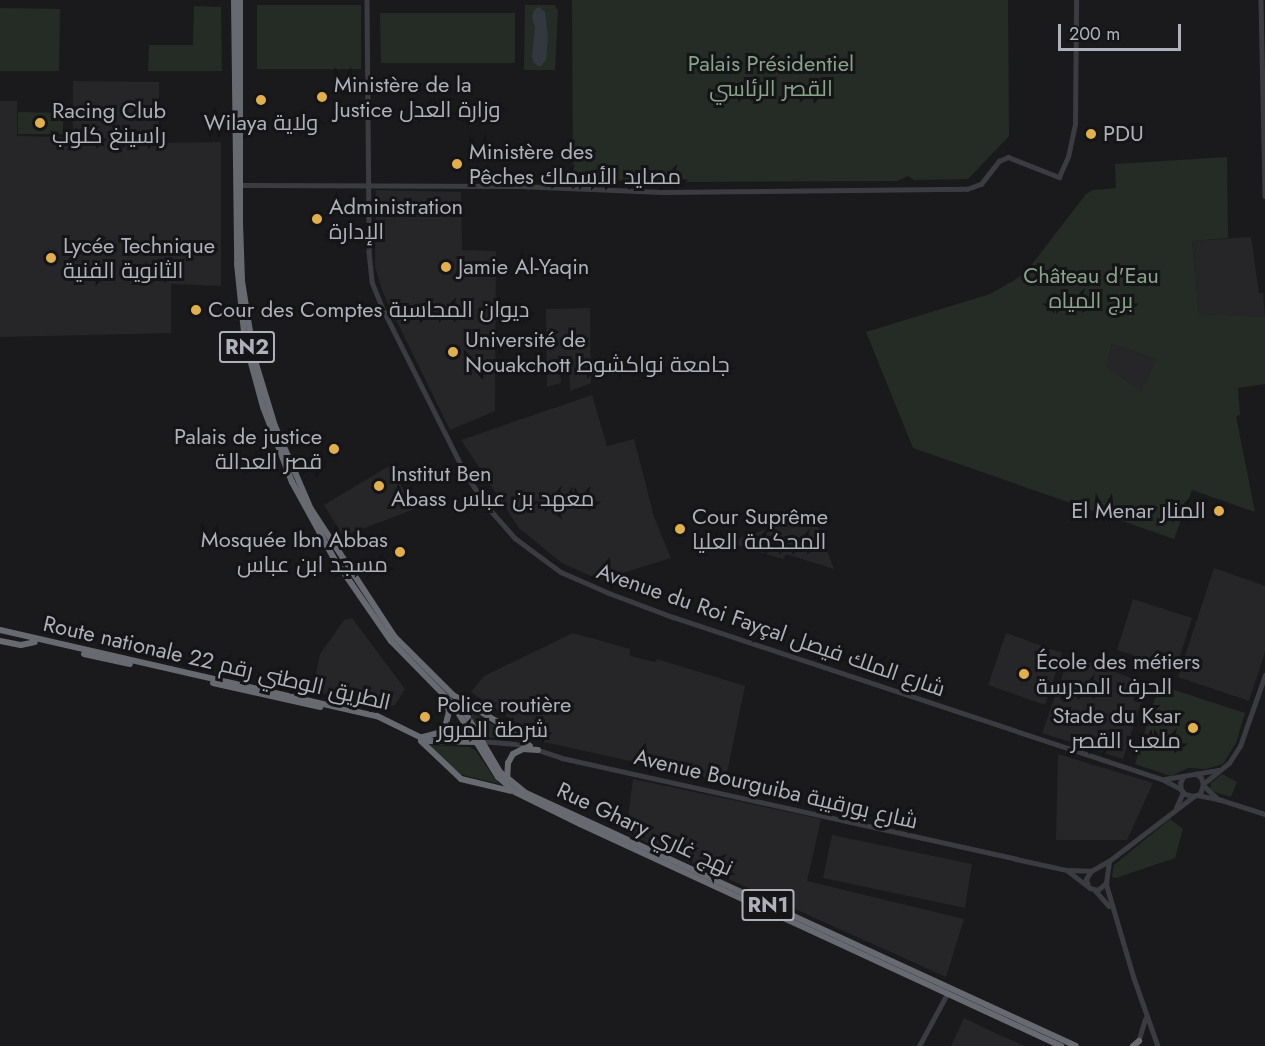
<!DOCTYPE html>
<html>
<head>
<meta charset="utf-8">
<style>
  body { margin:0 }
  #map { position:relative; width:1265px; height:1046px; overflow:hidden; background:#1a1a1c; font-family:Jost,Cairo,sans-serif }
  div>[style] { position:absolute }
  .built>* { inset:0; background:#262629 }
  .green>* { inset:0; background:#242c25 }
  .water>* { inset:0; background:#31393f }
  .minor>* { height:4.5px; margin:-2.25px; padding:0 2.25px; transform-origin:2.25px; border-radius:2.25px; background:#3b3c41 }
  .highway>* { height:6px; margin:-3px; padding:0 3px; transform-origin:3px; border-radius:3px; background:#686a71 }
  .dots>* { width:16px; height:16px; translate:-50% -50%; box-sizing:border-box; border:3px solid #151517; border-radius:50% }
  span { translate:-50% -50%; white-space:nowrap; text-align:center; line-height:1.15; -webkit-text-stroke:6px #151517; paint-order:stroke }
  .shield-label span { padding:2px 4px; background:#151517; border:2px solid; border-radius:4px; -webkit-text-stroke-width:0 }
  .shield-label { font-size:21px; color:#aeb1ba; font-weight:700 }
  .park-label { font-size:22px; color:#87a388 }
  .poi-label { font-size:22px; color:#aeb1ba }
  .left { translate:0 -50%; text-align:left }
  .right { translate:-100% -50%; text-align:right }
  .street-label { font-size:22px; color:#aeb1ba }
  .scale { position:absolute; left:1058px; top:24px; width:123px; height:27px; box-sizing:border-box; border:3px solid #aeb1ba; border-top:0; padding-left:8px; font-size:18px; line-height:21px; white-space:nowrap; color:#aeb1ba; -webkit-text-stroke:4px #151517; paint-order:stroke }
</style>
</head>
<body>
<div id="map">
  <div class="built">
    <i style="clip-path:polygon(73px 81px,159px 82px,159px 143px,221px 142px,221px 286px,171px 284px,171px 333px,0 337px,0 101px,17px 101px,17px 136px,64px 137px,64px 144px,73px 143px)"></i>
    <i style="clip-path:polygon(376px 190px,461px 192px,462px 250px,496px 251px,495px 411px,450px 430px,383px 293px,375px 267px)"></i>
    <i style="clip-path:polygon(1251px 237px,1259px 293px,1263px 293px,1265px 317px,1199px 314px,1192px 241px)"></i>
    <i style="clip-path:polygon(590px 308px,591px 383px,570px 391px,569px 361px,559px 361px,561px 383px,547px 387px,546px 309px)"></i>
    <i style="clip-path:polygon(1112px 344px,1156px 359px,1141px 393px,1107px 367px)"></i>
    <i style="clip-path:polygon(592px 395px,607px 446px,634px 439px,654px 517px,671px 558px,600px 580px,562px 563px,519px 528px,461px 440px)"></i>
    <i style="clip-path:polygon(389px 466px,415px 509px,343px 536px,324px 505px)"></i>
    <i style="clip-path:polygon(813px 513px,834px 569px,786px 554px,783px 559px,732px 544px,732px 541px)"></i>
    <i style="clip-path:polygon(1214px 568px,1265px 586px,1265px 652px,1249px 701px,1178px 677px)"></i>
    <i style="clip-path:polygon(1133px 599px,1192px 618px,1176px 669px,1117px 650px)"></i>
    <i style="clip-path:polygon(352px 618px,405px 689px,395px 705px,381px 710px,322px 693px,323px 680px,315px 678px,320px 654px,344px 620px)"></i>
    <i style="clip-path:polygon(573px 633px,630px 649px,630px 656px,655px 662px,657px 659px,745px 686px,725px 782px,544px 742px,471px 692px,484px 676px)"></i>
    <i style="clip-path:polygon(1006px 633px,1062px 653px,1045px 705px,988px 685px)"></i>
    <i style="clip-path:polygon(1070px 655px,1147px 684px,1123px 759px,1042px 733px)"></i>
    <i style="clip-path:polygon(1058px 754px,1153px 783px,1127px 840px,1056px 840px)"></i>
    <i style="clip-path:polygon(633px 779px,821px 819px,807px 881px,964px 919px,946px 977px,626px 833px)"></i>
    <i style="clip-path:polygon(832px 835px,972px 864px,965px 908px,823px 878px)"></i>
    <i style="clip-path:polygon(964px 1018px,997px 1034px,1025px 1046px,951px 1046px)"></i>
  </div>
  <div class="green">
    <i style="clip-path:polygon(572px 0,1008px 0,1009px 136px,968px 179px,914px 180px,908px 176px,897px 181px,668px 182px,573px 179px)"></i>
    <i style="clip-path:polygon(257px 5px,361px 5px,361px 69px,257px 69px)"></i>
    <i style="clip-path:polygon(525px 5px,555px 5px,558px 11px,555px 70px,524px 70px)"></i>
    <i style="clip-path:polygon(194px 6px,221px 7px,222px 71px,148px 71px,149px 45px,193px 45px)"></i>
    <i style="clip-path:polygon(0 8px,60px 9px,59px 71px,0 71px)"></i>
    <i style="clip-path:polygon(380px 13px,515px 13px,515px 63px,381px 63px)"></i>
    <i style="clip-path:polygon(18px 112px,63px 113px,63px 134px,18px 134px)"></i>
    <i style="clip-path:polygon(evenodd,1227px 157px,1228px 238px,1192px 241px,1199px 314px,1265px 317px,1265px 384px,1238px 388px,1240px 415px,1236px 416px,1255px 512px,1192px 490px,1174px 539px,913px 448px,866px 332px,990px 294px,1013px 281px,1026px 272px,1086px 194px,1093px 190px,1116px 188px,1115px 164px,1227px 157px,1112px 344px,1156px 359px,1141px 392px,1107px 367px,1112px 344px)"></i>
    <i style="clip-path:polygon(1159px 685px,1245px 713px,1236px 743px,1223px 764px,1206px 769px,1188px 768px,1171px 776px,1135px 764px)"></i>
    <i style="clip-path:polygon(463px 703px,475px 714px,516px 739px,483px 737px)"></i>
    <i style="clip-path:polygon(430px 745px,469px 747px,475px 750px,499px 784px,459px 774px)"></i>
    <i style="clip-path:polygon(1222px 774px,1237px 782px,1231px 797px,1214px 792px,1210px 788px,1211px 783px)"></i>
    <i style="clip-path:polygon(1170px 819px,1183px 829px,1175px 858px,1116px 878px,1112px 877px,1114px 865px)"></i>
  </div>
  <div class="water">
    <i style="clip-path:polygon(539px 7px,545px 12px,548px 37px,546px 60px,540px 67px,534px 63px,532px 57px,535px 27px,532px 18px,534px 10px)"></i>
  </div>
  <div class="minor">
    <i style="left:367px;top:0;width:252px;rotate:89.5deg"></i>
    <i style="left:369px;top:252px;width:30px;rotate:84deg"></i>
    <i style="left:372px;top:282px;width:31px;rotate:68deg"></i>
    <i style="left:384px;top:311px;width:179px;rotate:63.4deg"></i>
    <i style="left:464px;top:471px;width:40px;rotate:57.1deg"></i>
    <i style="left:486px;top:505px;width:44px;rotate:48.7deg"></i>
    <i style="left:515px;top:538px;width:57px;rotate:36.5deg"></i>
    <i style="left:561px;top:572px;width:52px;rotate:23.6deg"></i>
    <i style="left:609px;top:593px;width:68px;rotate:20.6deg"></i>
    <i style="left:673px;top:617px;width:517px;rotate:18.36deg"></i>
    <i style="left:1164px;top:780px;width:19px;rotate:28deg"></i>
    <i style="left:1261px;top:0;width:196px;rotate:88.8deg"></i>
    <i style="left:239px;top:185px;width:280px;rotate:0.2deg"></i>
    <i style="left:519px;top:186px;width:142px;rotate:2.4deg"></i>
    <i style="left:661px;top:192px;width:306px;rotate:-0.6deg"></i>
    <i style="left:967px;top:189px;width:15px;rotate:-20deg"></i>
    <i style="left:981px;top:184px;width:29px;rotate:-52deg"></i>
    <i style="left:999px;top:161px;width:10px;rotate:-24deg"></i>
    <i style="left:1008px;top:157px;width:55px;rotate:21.4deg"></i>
    <i style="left:1059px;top:177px;width:22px;rotate:-66deg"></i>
    <i style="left:1068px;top:157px;width:34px;rotate:-78deg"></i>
    <i style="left:1075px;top:124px;width:124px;rotate:-89.5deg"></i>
    <i style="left:482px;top:741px;width:45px;rotate:5.1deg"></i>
    <i style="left:538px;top:750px;width:25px;rotate:18deg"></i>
    <i style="left:562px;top:758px;width:465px;rotate:12.5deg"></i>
    <i style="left:1016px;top:859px;width:52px;rotate:12.2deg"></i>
    <i style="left:1067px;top:870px;width:24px;rotate:2deg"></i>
    <i style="left:1184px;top:776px;width:7px;rotate:117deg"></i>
    <i style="left:1181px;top:782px;width:7px;rotate:90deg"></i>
    <i style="left:1181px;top:789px;width:6px;rotate:51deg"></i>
    <i style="left:1185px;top:794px;width:9px;rotate:13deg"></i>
    <i style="left:1194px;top:796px;width:6px;rotate:-18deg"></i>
    <i style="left:1200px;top:794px;width:9px;rotate:-72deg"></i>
    <i style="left:1203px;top:785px;width:7px;rotate:-106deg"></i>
    <i style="left:1201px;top:778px;width:6px;rotate:-141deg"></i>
    <i style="left:1165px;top:779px;width:54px;rotate:-9.6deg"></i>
    <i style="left:1203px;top:784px;width:33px;rotate:-39deg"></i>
    <i style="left:1229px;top:763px;width:20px;rotate:-57deg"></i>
    <i style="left:1240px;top:746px;width:75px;rotate:-70.6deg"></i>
    <i style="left:1203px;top:785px;width:21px;rotate:43deg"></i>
    <i style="left:1197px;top:795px;width:21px;rotate:11deg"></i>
    <i style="left:1218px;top:799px;width:49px;rotate:17.7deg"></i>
    <i style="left:1176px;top:808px;width:17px;rotate:-66deg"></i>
    <i style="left:1067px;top:870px;width:29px;rotate:38deg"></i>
    <i style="left:1090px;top:888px;width:8px;rotate:14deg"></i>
    <i style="left:1098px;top:890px;width:11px;rotate:-41deg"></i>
    <i style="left:1106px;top:883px;width:21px;rotate:-82deg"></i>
    <i style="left:1106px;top:883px;width:99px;rotate:73.6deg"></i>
    <i style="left:1134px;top:978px;width:72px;rotate:70.6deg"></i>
    <i style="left:1088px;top:886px;width:7px;rotate:-106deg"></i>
    <i style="left:1086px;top:879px;width:9px;rotate:-58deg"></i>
    <i style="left:1091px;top:871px;width:21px;rotate:-29deg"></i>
    <i style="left:1109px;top:861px;width:107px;rotate:-37.4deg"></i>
    <i style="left:1095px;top:890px;width:21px;rotate:49deg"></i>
    <i style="left:1138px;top:1042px;width:24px;rotate:-73deg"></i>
    <i style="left:919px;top:1046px;width:59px;rotate:-61.7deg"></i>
  </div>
  <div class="highway">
    <i style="left:234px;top:0;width:264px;rotate:89.3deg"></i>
    <i style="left:237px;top:264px;width:77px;rotate:84.1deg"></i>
    <i style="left:245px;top:341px;width:68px;rotate:74.7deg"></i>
    <i style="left:263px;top:407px;width:80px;rotate:68.9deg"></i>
    <i style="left:292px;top:482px;width:85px;rotate:61.3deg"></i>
    <i style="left:333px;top:557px;width:102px;rotate:55.4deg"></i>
    <i style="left:391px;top:641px;width:87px;rotate:45.5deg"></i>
    <i style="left:452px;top:703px;width:87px;rotate:58.1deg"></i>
    <i style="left:498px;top:777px;width:23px;rotate:41deg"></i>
    <i style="left:515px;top:792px;width:72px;rotate:26.2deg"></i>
    <i style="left:580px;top:824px;width:530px;rotate:24.78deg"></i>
    <i style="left:240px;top:0;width:223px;rotate:90deg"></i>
    <i style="left:240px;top:223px;width:58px;rotate:88deg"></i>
    <i style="left:242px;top:281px;width:77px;rotate:81deg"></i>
    <i style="left:254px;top:357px;width:72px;rotate:73.1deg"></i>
    <i style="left:275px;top:426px;width:90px;rotate:66.6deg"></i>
    <i style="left:311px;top:509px;width:152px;rotate:56.8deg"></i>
    <i style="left:394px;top:636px;width:83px;rotate:45deg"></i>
    <i style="left:453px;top:695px;width:50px;rotate:31.2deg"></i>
    <i style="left:496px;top:721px;width:42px;rotate:36.3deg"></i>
    <i style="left:0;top:630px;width:387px;rotate:12.9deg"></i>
    <i style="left:377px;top:716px;width:57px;rotate:26.1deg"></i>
    <i style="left:428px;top:741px;width:48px;rotate:1.2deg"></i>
    <i style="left:0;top:641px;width:21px;rotate:11deg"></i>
    <i style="left:21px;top:645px;width:14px;rotate:-12deg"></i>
    <i style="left:84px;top:654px;width:47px;rotate:12.3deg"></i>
    <i style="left:213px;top:683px;width:110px;rotate:12.6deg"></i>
    <i style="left:456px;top:697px;width:87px;rotate:59.6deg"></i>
    <i style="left:500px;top:772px;width:33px;rotate:39deg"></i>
    <i style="left:526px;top:793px;width:605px;rotate:24.7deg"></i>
    <i style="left:423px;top:737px;width:16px;rotate:-15deg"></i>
    <i style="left:438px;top:733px;width:12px;rotate:-48deg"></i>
    <i style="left:446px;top:724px;width:13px;rotate:-77deg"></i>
    <i style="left:449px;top:711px;width:14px;rotate:-107deg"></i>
    <i style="left:421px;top:741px;width:55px;rotate:43.5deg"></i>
    <i style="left:461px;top:779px;width:51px;rotate:13.5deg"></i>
    <i style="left:507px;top:782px;width:19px;rotate:-87deg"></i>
    <i style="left:508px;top:763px;width:10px;rotate:-61deg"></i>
    <i style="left:513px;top:754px;width:11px;rotate:-27deg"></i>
    <i style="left:523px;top:749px;width:15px;rotate:4deg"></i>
    <i style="left:1133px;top:1046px;width:8px;rotate:-40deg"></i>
  </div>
  <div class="dots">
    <i style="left:322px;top:97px;background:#e2b04b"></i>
    <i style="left:261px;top:100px;background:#e2b04b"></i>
    <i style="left:40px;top:123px;background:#e2b04b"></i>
    <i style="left:1091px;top:134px;background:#e2b04b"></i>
    <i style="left:457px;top:164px;background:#e2b04b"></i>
    <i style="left:317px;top:219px;background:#e2b04b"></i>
    <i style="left:51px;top:258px;background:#e2b04b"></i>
    <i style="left:446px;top:267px;background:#e2b04b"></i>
    <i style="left:196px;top:310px;background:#e2b04b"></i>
    <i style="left:453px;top:352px;background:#e2b04b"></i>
    <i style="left:334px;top:449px;background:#e2b04b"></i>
    <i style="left:379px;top:486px;background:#e2b04b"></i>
    <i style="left:1219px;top:511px;background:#e2b04b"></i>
    <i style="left:680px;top:529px;background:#e2b04b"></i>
    <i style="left:400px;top:552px;background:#e2b04b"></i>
    <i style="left:1024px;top:674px;background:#e2b04b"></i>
    <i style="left:425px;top:717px;background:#e2b04b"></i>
    <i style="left:1193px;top:728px;background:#e2b04b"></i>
  </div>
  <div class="shield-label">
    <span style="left:247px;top:347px">RN2</span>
    <span style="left:768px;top:905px">RN1</span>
  </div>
  <div class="park-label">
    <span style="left:771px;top:76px">Palais Présidentiel<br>القصر الرئاسي</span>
    <span style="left:1091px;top:288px">Château d'Eau<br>برج المياه</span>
  </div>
  <div class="poi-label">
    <span class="left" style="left:334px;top:97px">Ministère de la<br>Justice وزارة العدل</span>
    <span class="left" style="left:52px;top:123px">Racing Club<br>راسينغ كلوب</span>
    <span style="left:261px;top:123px">Wilaya ولاية</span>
    <span class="left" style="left:1103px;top:134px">PDU</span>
    <span class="left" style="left:469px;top:164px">Ministère des<br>Pêches مصايد الأسماك</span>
    <span class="left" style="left:329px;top:219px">Administration<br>الإدارة</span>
    <span class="left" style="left:63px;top:258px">Lycée Technique<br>الثانوية الفنية</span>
    <span class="left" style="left:458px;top:267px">Jamie Al-Yaqin</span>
    <span class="left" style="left:208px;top:310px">Cour des Comptes ديوان المحاسبة</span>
    <span class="left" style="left:465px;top:352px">Université de<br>Nouakchott جامعة نواكشوط</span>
    <span class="right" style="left:322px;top:449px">Palais de justice<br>قصر العدالة</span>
    <span class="left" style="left:391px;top:486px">Institut Ben<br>Abass معهد بن عباس</span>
    <span class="right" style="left:1206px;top:511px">El Menar المنار</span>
    <span class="left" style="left:692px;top:529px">Cour Suprême<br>المحكمة العليا</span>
    <span class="right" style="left:388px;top:552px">Mosquée Ibn Abbas<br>مسجد ابن عباس</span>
    <span class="left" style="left:1036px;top:674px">École des métiers<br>الحرف المدرسة</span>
    <span class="left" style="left:437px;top:717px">Police routière<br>شرطة المرور</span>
    <span class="right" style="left:1181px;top:728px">Stade du Ksar<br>ملعب القصر</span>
  </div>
  <div class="street-label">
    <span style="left:771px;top:630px;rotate:19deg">Avenue du Roi Fayçal شارع الملك فيصل</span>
    <span style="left:217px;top:663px;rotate:13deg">Route nationale 22 الطريق الوطني رقم</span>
    <span style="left:776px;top:789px;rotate:13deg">Avenue Bourguiba شارع بورقيبة</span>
    <span style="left:645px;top:829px;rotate:25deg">Rue Ghary نهج غاري</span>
  </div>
  <div class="scale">200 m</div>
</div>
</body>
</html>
